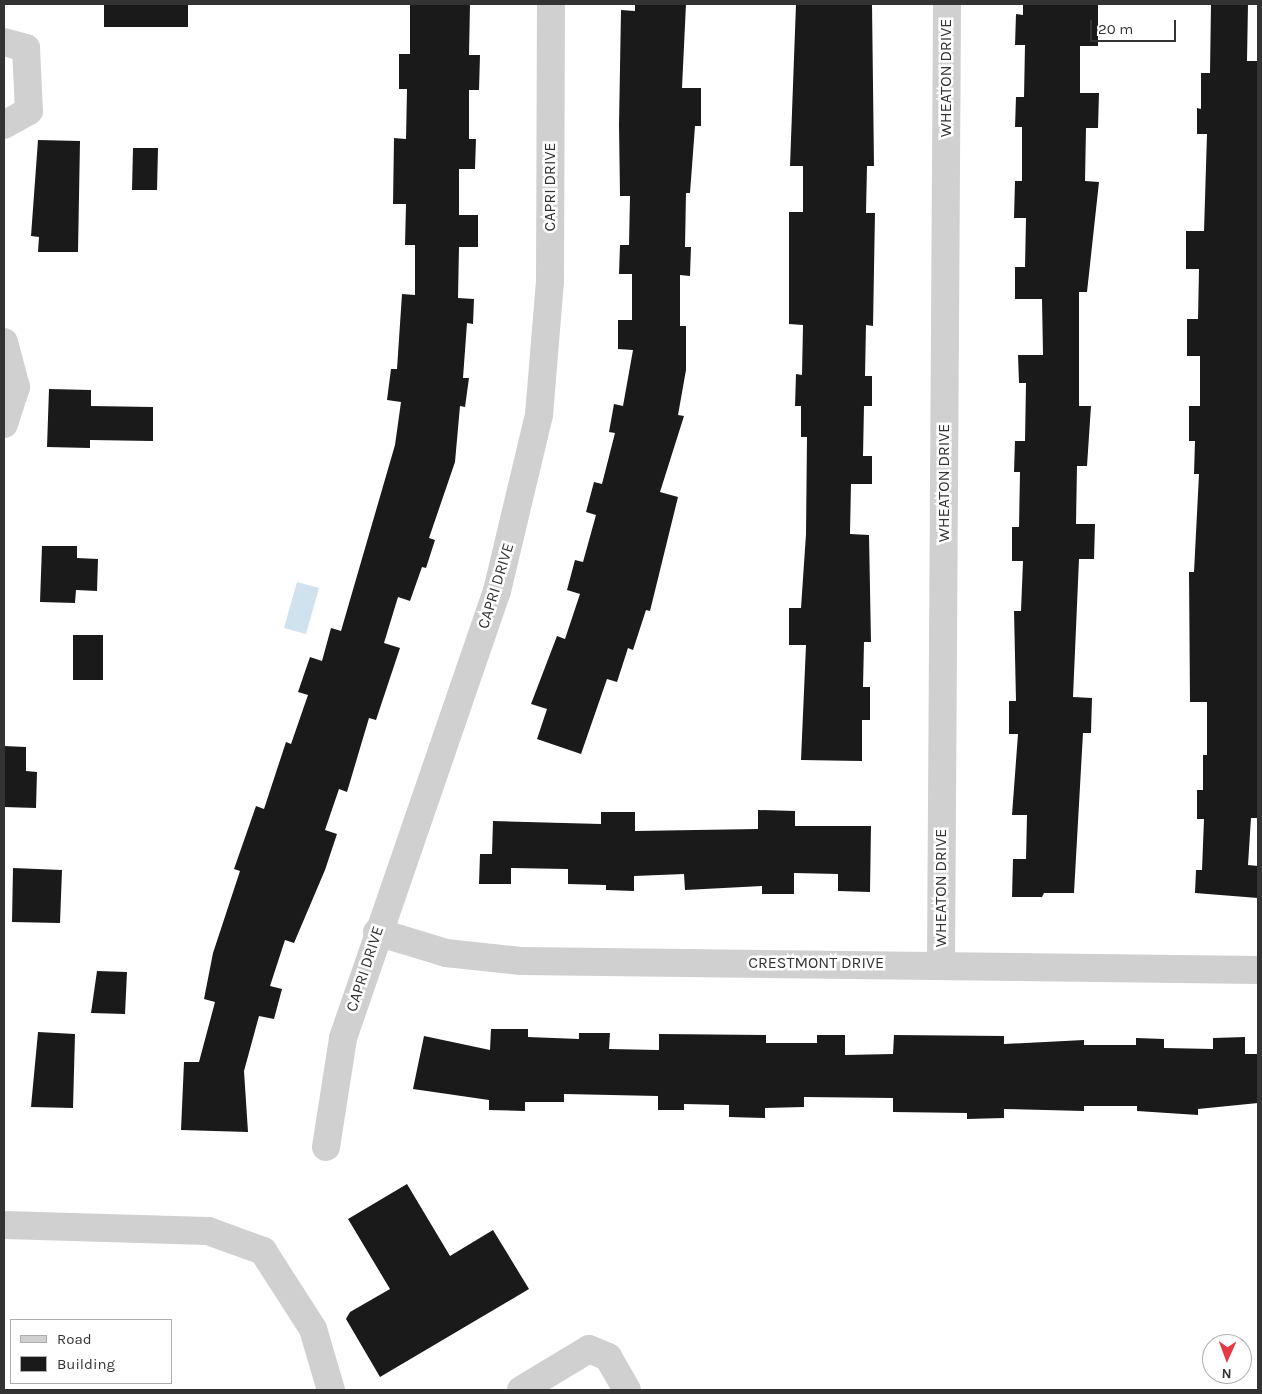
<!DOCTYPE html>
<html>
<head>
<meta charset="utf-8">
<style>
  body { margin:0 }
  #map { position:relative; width:1262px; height:1394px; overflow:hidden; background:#fff; font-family:Karla,sans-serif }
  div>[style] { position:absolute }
  .water>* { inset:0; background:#cfe2ee }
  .building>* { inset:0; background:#1a1a1a }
  .minor>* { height:28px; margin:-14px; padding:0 14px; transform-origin:14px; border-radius:14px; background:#d0d0d0 }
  span { translate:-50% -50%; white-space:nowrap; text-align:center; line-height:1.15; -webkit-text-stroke:5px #fff; paint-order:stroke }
  .street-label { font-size:16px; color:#333 }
  .frame { position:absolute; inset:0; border:5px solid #333; pointer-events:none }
  .legend { position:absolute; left:10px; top:1319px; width:162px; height:65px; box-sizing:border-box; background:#fff; border:1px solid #adadad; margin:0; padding:6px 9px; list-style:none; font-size:15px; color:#333 }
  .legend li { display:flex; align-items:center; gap:10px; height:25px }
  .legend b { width:25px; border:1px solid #adadad }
  .north { position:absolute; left:1202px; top:1334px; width:50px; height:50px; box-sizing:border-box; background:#fff; border:1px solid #adadad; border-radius:50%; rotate:182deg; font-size:14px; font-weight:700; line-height:20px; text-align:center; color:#333 }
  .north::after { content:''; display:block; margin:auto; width:18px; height:22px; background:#e63946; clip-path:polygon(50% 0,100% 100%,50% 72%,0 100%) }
  .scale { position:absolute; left:1090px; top:20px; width:86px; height:22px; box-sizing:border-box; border:2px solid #333; border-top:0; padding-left:6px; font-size:15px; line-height:18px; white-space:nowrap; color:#333; -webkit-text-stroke:4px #fff; paint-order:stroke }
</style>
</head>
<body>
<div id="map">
  <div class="water">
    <i style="clip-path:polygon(297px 582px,319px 588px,306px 634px,284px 628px)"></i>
  </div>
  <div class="building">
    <i style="clip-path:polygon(104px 4px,188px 4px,188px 27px,104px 27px)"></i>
    <i style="clip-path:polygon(410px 4px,470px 4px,469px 55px,480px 55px,479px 90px,469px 90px,469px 139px,476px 139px,475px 169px,459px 169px,459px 215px,478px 215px,478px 247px,459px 247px,458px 298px,474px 299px,473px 324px,467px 323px,463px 378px,469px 378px,465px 407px,460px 406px,455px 462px,429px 538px,435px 540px,426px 568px,422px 567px,410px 601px,398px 597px,384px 643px,400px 648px,376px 720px,369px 718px,347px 792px,339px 789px,325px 830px,337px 834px,325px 870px,294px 943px,285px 940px,270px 986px,282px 989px,274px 1019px,259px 1016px,244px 1071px,248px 1132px,181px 1130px,184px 1062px,199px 1062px,215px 1002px,204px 999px,213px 953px,240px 871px,234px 869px,256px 806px,264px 809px,286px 742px,291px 744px,308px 695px,298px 692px,310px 657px,322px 661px,331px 628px,341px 631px,395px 445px,401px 402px,387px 400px,391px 369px,397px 369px,402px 294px,415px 295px,415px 245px,405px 245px,406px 204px,393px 204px,394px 138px,406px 139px,407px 89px,399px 89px,399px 54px,410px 54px)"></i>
    <i style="clip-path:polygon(635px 4px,686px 4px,682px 88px,701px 88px,701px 126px,695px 126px,690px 193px,686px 193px,685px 247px,691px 247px,690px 276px,680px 275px,680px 326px,686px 326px,686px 370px,678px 415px,684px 416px,660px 492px,678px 497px,650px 611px,646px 610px,633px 650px,628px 648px,617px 682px,607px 679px,581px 754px,537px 739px,547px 709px,531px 704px,557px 636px,565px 639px,580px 594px,567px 590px,575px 560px,583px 562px,596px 515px,586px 512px,594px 482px,602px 484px,615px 433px,609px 432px,614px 404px,623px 406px,633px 350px,618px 349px,618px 320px,632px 320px,632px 274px,619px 274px,620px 245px,629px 245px,630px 196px,620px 196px,619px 125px,621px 10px,635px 11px)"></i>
    <i style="clip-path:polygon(796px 4px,872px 4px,874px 166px,867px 166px,866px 213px,875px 213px,873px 326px,866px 325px,865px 376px,872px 376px,872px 406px,864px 406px,863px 456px,872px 456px,872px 484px,851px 484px,850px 534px,869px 535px,871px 642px,864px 642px,863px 687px,870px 687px,870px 720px,862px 720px,862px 761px,801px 760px,806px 645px,789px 645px,789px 608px,801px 608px,806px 534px,807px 437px,801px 437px,801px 406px,795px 406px,796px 374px,802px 375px,803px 325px,789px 324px,789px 212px,803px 212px,803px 166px,790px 166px)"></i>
    <i style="clip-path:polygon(1023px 4px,1098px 4px,1098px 46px,1080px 46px,1080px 93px,1099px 93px,1098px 128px,1086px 128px,1085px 181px,1099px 182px,1087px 292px,1079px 292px,1079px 406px,1091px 406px,1087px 466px,1077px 466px,1076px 524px,1095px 524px,1094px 559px,1079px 559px,1073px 697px,1092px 698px,1091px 733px,1083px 733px,1074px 893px,1044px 893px,1042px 897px,1012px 897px,1013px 859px,1026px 859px,1027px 815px,1012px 815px,1018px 734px,1009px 734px,1009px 701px,1016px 701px,1014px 611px,1021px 611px,1023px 561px,1012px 561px,1012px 527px,1019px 527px,1020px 472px,1014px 472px,1015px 441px,1025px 441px,1026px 383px,1019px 383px,1018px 355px,1043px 355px,1042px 299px,1015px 299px,1015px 267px,1025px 267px,1026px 218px,1014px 218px,1015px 181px,1022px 181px,1022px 127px,1015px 127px,1016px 97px,1024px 97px,1025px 45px,1015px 45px,1016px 14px,1023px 15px)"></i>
    <i style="clip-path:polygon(1211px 4px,1248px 4px,1247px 61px,1258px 61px,1258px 818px,1251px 818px,1248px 865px,1258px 866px,1258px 898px,1195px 893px,1196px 870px,1202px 870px,1204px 819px,1197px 819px,1197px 790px,1203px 790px,1203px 755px,1207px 755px,1207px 702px,1190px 702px,1189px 572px,1194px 572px,1199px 474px,1194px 474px,1195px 441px,1189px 441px,1189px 406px,1200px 406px,1200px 356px,1187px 356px,1187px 319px,1198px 319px,1199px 269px,1186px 269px,1186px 231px,1204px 231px,1207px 134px,1197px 134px,1197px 108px,1201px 109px,1201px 73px,1210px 73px)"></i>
    <i style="clip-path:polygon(38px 140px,80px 141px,78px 252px,38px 252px,39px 237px,31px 236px)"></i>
    <i style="clip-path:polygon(133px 148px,158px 148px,157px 190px,132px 190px)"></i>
    <i style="clip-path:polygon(49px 389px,91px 390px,91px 406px,153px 407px,153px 441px,90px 440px,90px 448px,47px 447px)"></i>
    <i style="clip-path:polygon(42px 546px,77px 546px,77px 558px,98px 559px,97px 591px,76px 590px,75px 603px,40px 602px)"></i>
    <i style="clip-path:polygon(73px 635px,103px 635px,103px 680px,73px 680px)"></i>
    <i style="clip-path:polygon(4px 746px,26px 747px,26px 771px,37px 772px,36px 808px,4px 807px)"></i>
    <i style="clip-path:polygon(758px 810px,795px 811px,795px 826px,871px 826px,870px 892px,838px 891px,838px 874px,794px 873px,794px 894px,762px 894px,762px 886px,685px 890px,684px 874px,634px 876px,634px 891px,606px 890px,606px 885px,568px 884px,568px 869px,511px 868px,511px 884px,479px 884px,480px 854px,492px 854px,493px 821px,601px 824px,601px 812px,635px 812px,635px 831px,758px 829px)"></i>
    <i style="clip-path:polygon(13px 868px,62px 870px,60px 923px,12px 922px)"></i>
    <i style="clip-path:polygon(97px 971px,127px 972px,125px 1014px,91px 1013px)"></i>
    <i style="clip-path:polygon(491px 1029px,528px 1029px,528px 1037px,579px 1039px,579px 1033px,610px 1033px,609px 1049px,659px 1050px,659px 1034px,766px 1035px,766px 1043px,817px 1043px,817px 1035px,845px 1035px,845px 1055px,893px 1054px,894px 1035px,1004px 1036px,1004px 1044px,1084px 1040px,1084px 1045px,1136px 1045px,1136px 1038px,1164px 1039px,1164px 1048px,1213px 1049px,1213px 1038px,1245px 1037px,1245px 1054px,1258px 1054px,1258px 1103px,1198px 1109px,1198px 1115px,1137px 1111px,1137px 1106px,1084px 1106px,1084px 1111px,1004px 1109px,1004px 1118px,967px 1119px,967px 1113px,893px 1112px,893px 1098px,804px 1097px,804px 1107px,765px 1108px,765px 1118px,729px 1117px,729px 1105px,684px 1104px,684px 1110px,658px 1110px,658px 1096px,564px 1094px,564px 1102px,525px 1102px,525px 1111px,489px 1110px,489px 1100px,413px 1089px,424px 1036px,490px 1050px)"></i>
    <i style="clip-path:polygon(38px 1032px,75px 1034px,73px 1108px,31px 1107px)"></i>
    <i style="clip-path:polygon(407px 1184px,450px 1256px,493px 1230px,529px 1289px,380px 1377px,346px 1319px,350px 1312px,390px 1289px,348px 1219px)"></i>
  </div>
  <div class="minor">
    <i style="left:4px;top:42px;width:23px;rotate:15deg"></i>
    <i style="left:26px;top:48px;width:63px;rotate:87.3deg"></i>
    <i style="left:29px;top:111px;width:29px;rotate:151deg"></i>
    <i style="left:4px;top:342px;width:47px;rotate:75.1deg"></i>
    <i style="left:16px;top:387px;width:39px;rotate:108deg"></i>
    <i style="left:377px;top:932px;width:72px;rotate:16.9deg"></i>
    <i style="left:446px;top:953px;width:75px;rotate:6.1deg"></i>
    <i style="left:521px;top:961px;width:737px;rotate:0.7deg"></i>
    <i style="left:941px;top:963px;width:959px;rotate:-89.64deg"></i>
    <i style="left:326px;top:1147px;width:110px;rotate:-81.1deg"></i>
    <i style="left:343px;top:1038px;width:473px;rotate:-71deg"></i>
    <i style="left:497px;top:591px;width:181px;rotate:-76.6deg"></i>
    <i style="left:539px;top:415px;width:133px;rotate:-85.3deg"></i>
    <i style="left:550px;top:282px;width:278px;rotate:-89.8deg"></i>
    <i style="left:4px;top:1225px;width:204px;rotate:1.7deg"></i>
    <i style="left:208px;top:1231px;width:59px;rotate:20deg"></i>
    <i style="left:263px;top:1251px;width:93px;rotate:57.3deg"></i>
    <i style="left:313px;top:1329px;width:64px;rotate:73.6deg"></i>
    <i style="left:521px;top:1390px;width:79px;rotate:-31.1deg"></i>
    <i style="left:589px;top:1349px;width:21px;rotate:23deg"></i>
    <i style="left:608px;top:1357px;width:38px;rotate:60deg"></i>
  </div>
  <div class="street-label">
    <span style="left:946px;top:78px;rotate:-90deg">WHEATON DRIVE</span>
    <span style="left:550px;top:187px;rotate:-90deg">CAPRI DRIVE</span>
    <span style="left:944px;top:483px;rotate:-90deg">WHEATON DRIVE</span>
    <span style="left:496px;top:586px;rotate:-73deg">CAPRI DRIVE</span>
    <span style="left:941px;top:888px;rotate:-90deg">WHEATON DRIVE</span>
    <span style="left:816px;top:963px">CRESTMONT DRIVE</span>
    <span style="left:365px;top:969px;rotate:-72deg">CAPRI DRIVE</span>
  </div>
  <div class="frame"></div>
  <ul class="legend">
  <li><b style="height:6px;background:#d0d0d0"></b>Road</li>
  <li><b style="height:14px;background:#1a1a1a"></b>Building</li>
  </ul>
  <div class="north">N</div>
  <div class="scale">20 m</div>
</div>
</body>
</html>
